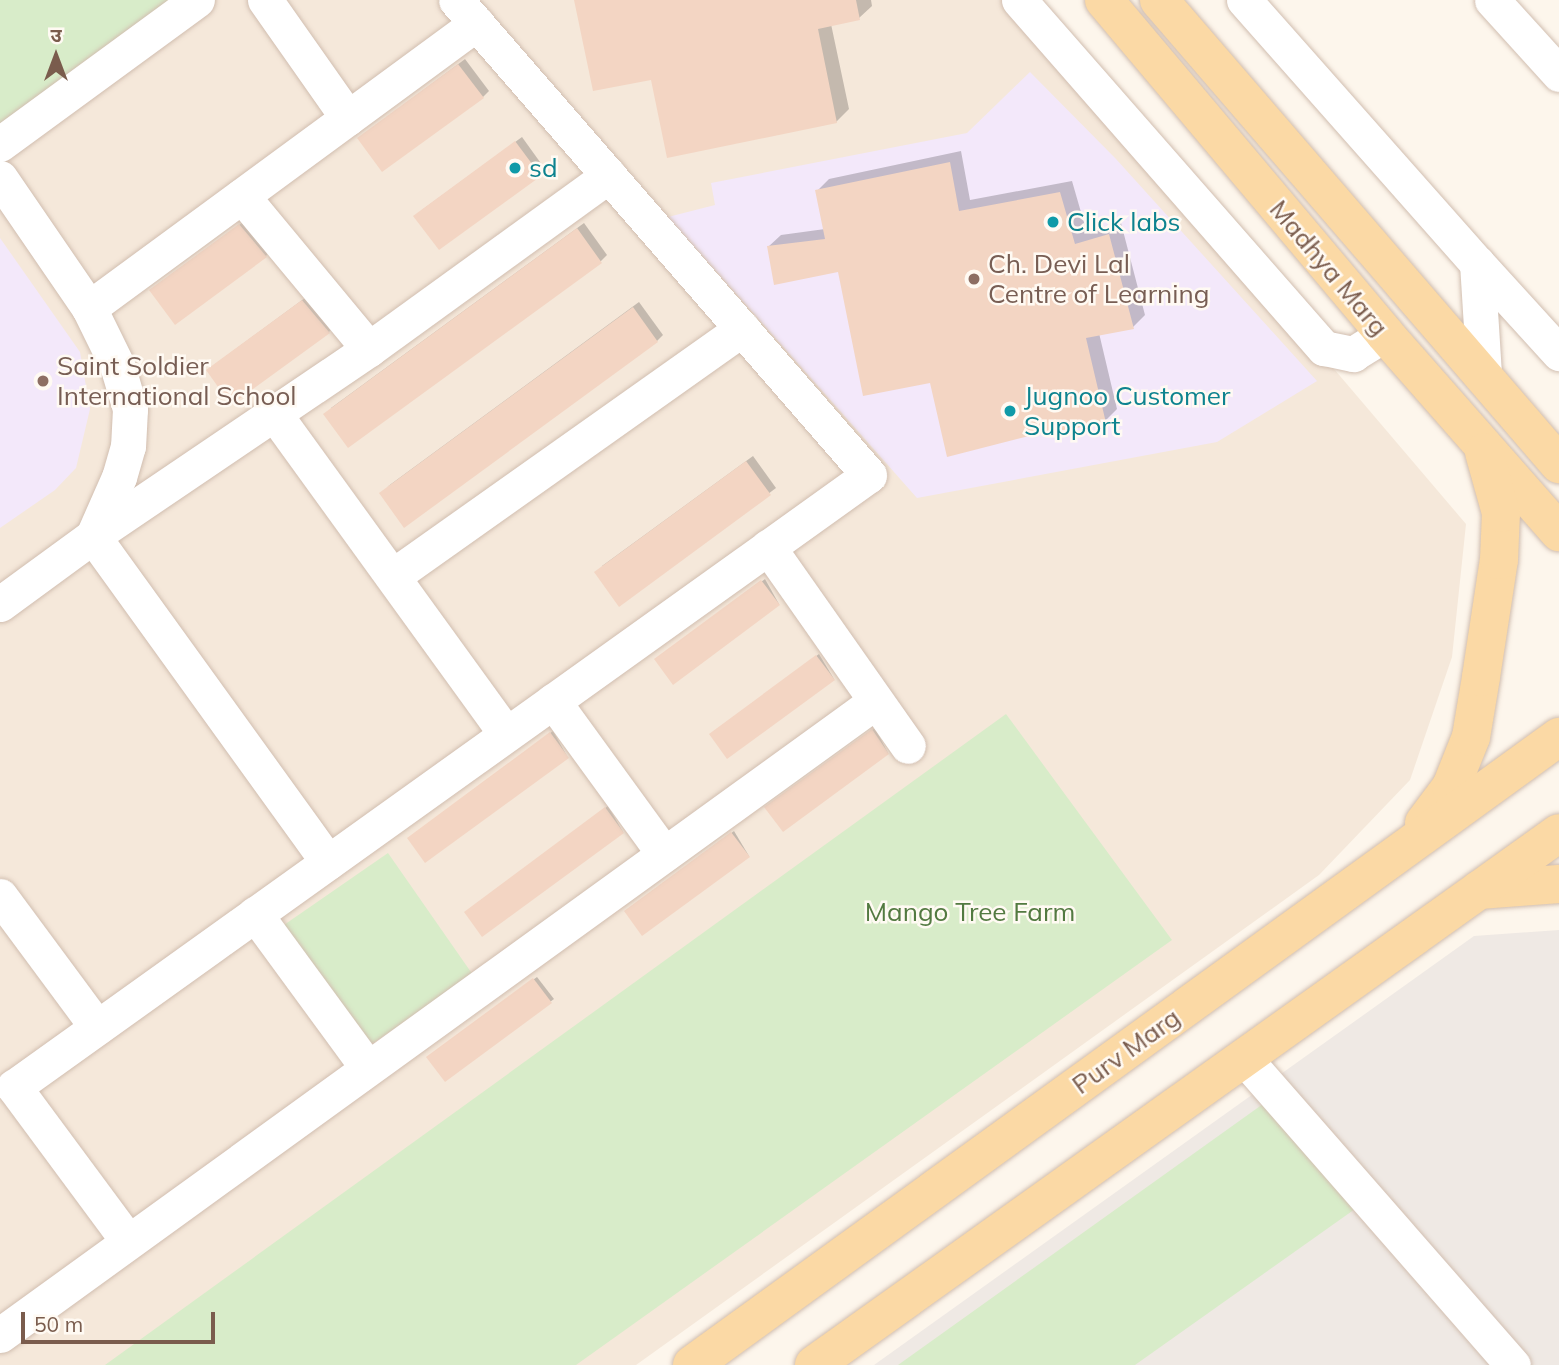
<!DOCTYPE html>
<html>
<head>
<meta charset="utf-8">
<style>
  body { margin:0 }
  #map { position:relative; width:1559px; height:1365px; overflow:hidden; background:#fdf6ec; font-family:Mulish,"Noto Sans Devanagari",sans-serif }
  div>[style] { position:absolute }
  .residential>* { inset:0; background:#f5e8da }
  .industrial>* { inset:0; background:#efe9e4 }
  .education>* { inset:0; background:#f3e8fa }
  .green>* { inset:0; background:#d8ecc9 }
  .shadow>* { inset:0; background:#0003 }
  .building>* { inset:0; background:#f3d5c3 }
  .roads { filter:drop-shadow(0 0 2px #d1beb0) drop-shadow(0 0 2px #d1beb0) }
  .minor>* { height:35px; margin:-17.5px; padding:0 17.5px; transform-origin:17.5px; border-radius:17.5px; background:#fff }
  .major>* { height:38px; margin:-19px; padding:0 19px; transform-origin:19px; border-radius:19px; background:#fbd9a5 }
  .dots>* { width:19px; height:19px; translate:-50% -50%; box-sizing:border-box; border:4px solid #fffaf3; border-radius:50% }
  span { translate:-50% -50%; white-space:nowrap; text-align:center; line-height:1.15; -webkit-text-stroke:5px #fffaf3; paint-order:stroke }
  .culture-label { font-size:26px; color:#0d838f }
  .left { translate:0 -50%; text-align:left }
  .education-label { font-size:26px; color:#785e54 }
  .street-label { font-size:26px; color:#7a5c4d }
  .park-label { font-size:26px; color:#537a41 }
  .north { position:absolute; left:21px; top:21px; width:70px; height:70px; -webkit-text-stroke:5px #fffaf3; paint-order:stroke; rotate:0deg; font-size:19px; font-weight:700; line-height:28px; text-align:center; color:#7a5c4d }
  .north::after { content:''; display:block; margin:auto; width:24px; height:32px; background:#7a5c4d; clip-path:polygon(50% 0,100% 100%,50% 72%,0 100%) }
  .scale { position:absolute; left:21px; top:1312px; width:194px; height:32px; box-sizing:border-box; border:4px solid #7a5c4d; border-top:0; padding-left:9px; font-size:21px; line-height:24px; white-space:nowrap; color:#7a5c4d; -webkit-text-stroke:5px #fffaf3; paint-order:stroke }
</style>
</head>
<body>
<div id="map">
  <div class="residential">
    <i style="clip-path:polygon(0 0,1020px 0,1466px 524px,1452px 657px,1410px 780px,1319px 875px,636px 1365px,0 1365px)"></i>
  </div>
  <div class="industrial">
    <i style="clip-path:polygon(1559px 930px,1559px 1365px,874px 1365px,1474px 936px)"></i>
  </div>
  <div class="education">
    <i style="clip-path:polygon(1030px 72px,1116px 159px,1317px 381px,1217px 442px,917px 498px,668px 217px,715px 205px,711px 183px,967px 133px)"></i>
    <i style="clip-path:polygon(0 238px,80px 352px,90px 409px,76px 468px,55px 490px,0 528px)"></i>
  </div>
  <div class="green">
    <i style="clip-path:polygon(0 0,178px 0,0 128px)"></i>
    <i style="clip-path:polygon(1006px 714px,1172px 940px,576px 1365px,105px 1365px)"></i>
    <i style="clip-path:polygon(388px 853px,473px 975px,366px 1048px,281px 927px)"></i>
    <i style="clip-path:polygon(1270px 1099px,1355px 1209px,1135px 1365px,898px 1365px)"></i>
  </div>
  <div class="shadow">
    <i style="clip-path:polygon(576px 0,871px 0,872px 6px,859px 18px,831px 24px,849px 109px,836px 122px,653px 77px)"></i>
    <i style="clip-path:polygon(465px 59px,489px 91px,483px 97px,359px 138px)"></i>
    <i style="clip-path:polygon(522px 137px,545px 169px,539px 175px,422px 210px)"></i>
    <i style="clip-path:polygon(961px 151px,970px 200px,1072px 181px,1087px 233px,1121px 223px,1145px 315px,1133px 327px,1099px 333px,1117px 409px,1105px 421px,932px 381px,839px 270px,768px 247px,781px 235px,825px 229px,817px 191px,829px 179px)"></i>
    <i style="clip-path:polygon(246px 220px,271px 250px,266px 256px,157px 285px)"></i>
    <i style="clip-path:polygon(584px 223px,607px 255px,601px 261px,349px 446px,331px 408px)"></i>
    <i style="clip-path:polygon(309px 295px,334px 326px,329px 332px,214px 365px)"></i>
    <i style="clip-path:polygon(639px 302px,663px 335px,657px 341px,387px 487px)"></i>
    <i style="clip-path:polygon(753px 456px,776px 488px,620px 604px,602px 566px)"></i>
    <i style="clip-path:polygon(765px 579px,779px 604px,659px 657px)"></i>
    <i style="clip-path:polygon(819px 654px,834px 679px,713px 732px)"></i>
    <i style="clip-path:polygon(875px 728px,888px 753px,769px 805px)"></i>
    <i style="clip-path:polygon(553px 731px,567px 756px,411px 836px)"></i>
    <i style="clip-path:polygon(608px 806px,623px 832px,468px 910px)"></i>
    <i style="clip-path:polygon(734px 831px,749px 856px,628px 909px)"></i>
    <i style="clip-path:polygon(537px 977px,554px 999px,445px 1080px,431px 1055px)"></i>
  </div>
  <div class="building">
    <i style="clip-path:polygon(574px 0,856px 0,860px 20px,818px 29px,837px 123px,667px 158px,651px 80px,593px 91px)"></i>
    <i style="clip-path:polygon(458px 64px,484px 98px,382px 172px,357px 138px)"></i>
    <i style="clip-path:polygon(515px 141px,541px 176px,439px 250px,413px 216px)"></i>
    <i style="clip-path:polygon(950px 162px,959px 211px,1060px 192px,1075px 244px,1109px 234px,1134px 329px,1086px 338px,1106px 423px,1033px 435px,947px 457px,930px 383px,863px 396px,838px 272px,774px 285px,767px 246px,825px 239px,815px 190px)"></i>
    <i style="clip-path:polygon(239px 224px,267px 257px,175px 325px,149px 290px)"></i>
    <i style="clip-path:polygon(577px 228px,602px 263px,348px 448px,323px 414px)"></i>
    <i style="clip-path:polygon(302px 300px,330px 333px,231px 405px,206px 370px)"></i>
    <i style="clip-path:polygon(633px 307px,658px 342px,404px 528px,379px 493px)"></i>
    <i style="clip-path:polygon(746px 461px,771px 495px,619px 607px,594px 572px)"></i>
    <i style="clip-path:polygon(761px 580px,780px 605px,673px 685px,654px 659px)"></i>
    <i style="clip-path:polygon(816px 655px,835px 680px,727px 759px,709px 734px)"></i>
    <i style="clip-path:polygon(872px 729px,889px 754px,783px 832px,764px 807px)"></i>
    <i style="clip-path:polygon(550px 732px,569px 758px,425px 863px,407px 838px)"></i>
    <i style="clip-path:polygon(605px 807px,624px 833px,482px 937px,464px 912px)"></i>
    <i style="clip-path:polygon(731px 832px,750px 857px,642px 936px,624px 911px)"></i>
    <i style="clip-path:polygon(533px 978px,552px 1003px,445px 1082px,426px 1057px)"></i>
  </div>
  <div class="roads">
    <div class="minor">
      <i style="left:265px;top:0;width:144px;rotate:54.9deg"></i>
      <i style="left:1019px;top:0;width:463px;rotate:48.8deg"></i>
      <i style="left:1324px;top:348px;width:30px;rotate:12deg"></i>
      <i style="left:1353px;top:354px;width:38px;rotate:-32deg"></i>
      <i style="left:1244px;top:0;width:351px;rotate:48.5deg"></i>
      <i style="left:1477px;top:263px;width:110px;rotate:86.4deg"></i>
      <i style="left:1492px;top:0;width:100px;rotate:47.8deg"></i>
      <i style="left:0;top:144px;width:244px;rotate:-36.2deg"></i>
      <i style="left:0;top:178px;width:158px;rotate:55.6deg"></i>
      <i style="left:89px;top:308px;width:64px;rotate:63.8deg"></i>
      <i style="left:117px;top:365px;width:46px;rotate:73.5deg"></i>
      <i style="left:130px;top:409px;width:37px;rotate:93deg"></i>
      <i style="left:128px;top:446px;width:32px;rotate:106deg"></i>
      <i style="left:119px;top:477px;width:64px;rotate:113.8deg"></i>
      <i style="left:93px;top:536px;width:115px;rotate:143.8deg"></i>
      <i style="left:242px;top:196px;width:199px;rotate:50.3deg"></i>
      <i style="left:1477px;top:263px;width:122px;rotate:47.7deg"></i>
      <i style="left:89px;top:308px;width:481px;rotate:-36.3deg"></i>
      <i style="left:273px;top:412px;width:397px;rotate:54.1deg"></i>
      <i style="left:768px;top:547px;width:243px;rotate:54.9deg"></i>
      <i style="left:393px;top:576px;width:428px;rotate:-35.3deg"></i>
      <i style="left:553px;top:701px;width:189px;rotate:54deg"></i>
      <i style="left:328px;top:862px;width:402px;rotate:-125.8deg"></i>
      <i style="left:93px;top:536px;width:333px;rotate:-34.1deg"></i>
      <i style="left:369px;top:349px;width:296px;rotate:-35.9deg"></i>
      <i style="left:0;top:896px;width:163px;rotate:53.5deg"></i>
      <i style="left:255px;top:914px;width:190px;rotate:53.8deg"></i>
      <i style="left:1244px;top:1058px;width:408px;rotate:48.8deg"></i>
      <i style="left:128px;top:1241px;width:192px;rotate:-126.5deg"></i>
      <i style="left:14px;top:1087px;width:1051px;rotate:-35.59deg"></i>
      <i style="left:869px;top:475px;width:629px;rotate:-131.01deg"></i>
      <i style="left:0;top:1335px;width:1081px;rotate:-35.89deg"></i>
    </div>
    <div class="major">
      <i style="left:1104px;top:0;width:436px;rotate:49.9deg"></i>
      <i style="left:1385px;top:334px;width:264px;rotate:48.7deg"></i>
      <i style="left:1159px;top:0;width:613px;rotate:49.24deg"></i>
      <i style="left:1424px;top:823px;width:45px;rotate:-53.1deg"></i>
      <i style="left:1451px;top:787px;width:54px;rotate:-68.2deg"></i>
      <i style="left:1471px;top:737px;width:61px;rotate:-80.5deg"></i>
      <i style="left:1481px;top:677px;width:118px;rotate:-81.3deg"></i>
      <i style="left:1499px;top:560px;width:47px;rotate:-87.6deg"></i>
      <i style="left:1501px;top:513px;width:63px;rotate:-105.6deg"></i>
      <i style="left:1479px;top:890px;width:80px;rotate:-4.3deg"></i>
      <i style="left:692px;top:1365px;width:1071px;rotate:-35.92deg"></i>
      <i style="left:814px;top:1365px;width:915px;rotate:-35.53deg"></i>
    </div>
  </div>
  <div class="dots">
    <i style="left:515px;top:168px;background:#0f9aa8"></i>
    <i style="left:1053px;top:222px;background:#0f9aa8"></i>
    <i style="left:974px;top:279px;background:#8d6e63"></i>
    <i style="left:43px;top:381px;background:#8d6e63"></i>
    <i style="left:1010px;top:411px;background:#0f9aa8"></i>
  </div>
  <div class="culture-label">
    <span class="left" style="left:529px;top:168px">sd</span>
    <span class="left" style="left:1067px;top:222px">Click labs</span>
    <span class="left" style="left:1024px;top:411px">Jugnoo Customer<br>Support</span>
  </div>
  <div class="education-label">
    <span class="left" style="left:988px;top:279px">Ch. Devi Lal<br>Centre of Learning</span>
    <span class="left" style="left:57px;top:381px">Saint Soldier<br>International School</span>
  </div>
  <div class="street-label">
    <span style="left:1329px;top:268px;rotate:50deg">Madhya Marg</span>
    <span style="left:1126px;top:1051px;rotate:-36deg">Purv Marg</span>
  </div>
  <div class="park-label">
    <span style="left:970px;top:912px">Mango Tree Farm</span>
  </div>
  <div class="north">उ</div>
  <div class="scale">50 m</div>
</div>
</body>
</html>
